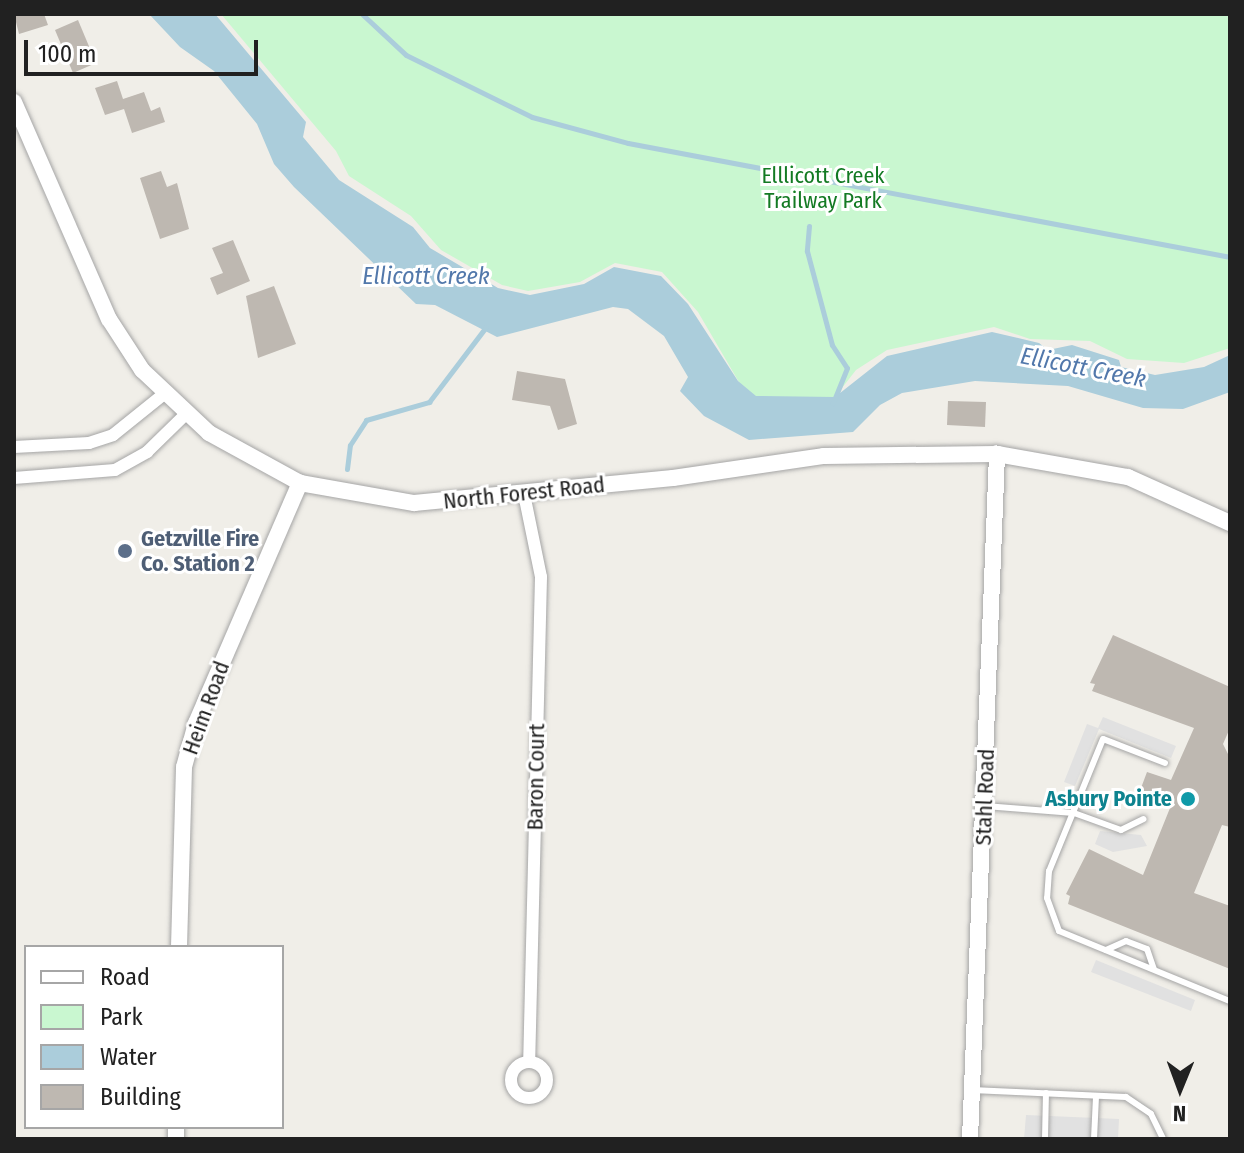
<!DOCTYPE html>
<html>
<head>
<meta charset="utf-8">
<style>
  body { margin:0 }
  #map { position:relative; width:1244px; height:1153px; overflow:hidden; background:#f0eee8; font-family:"Fira Sans Condensed",sans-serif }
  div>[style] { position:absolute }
  .park>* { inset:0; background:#c9f7d0 }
  .parking>* { inset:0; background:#e1e1e1 }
  .water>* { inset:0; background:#abcddb }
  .stream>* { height:5px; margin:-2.5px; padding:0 2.5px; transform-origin:2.5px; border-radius:2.5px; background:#abcddb }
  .building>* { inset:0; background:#beb8b1 }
  .roads { filter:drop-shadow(0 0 2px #a5a5a5) drop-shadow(0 0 2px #a5a5a5) }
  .service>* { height:6px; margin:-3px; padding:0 3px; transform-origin:3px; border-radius:3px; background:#fff }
  .minor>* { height:12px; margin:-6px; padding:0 6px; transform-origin:6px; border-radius:6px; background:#fff }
  .minor>.ring { margin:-6px; padding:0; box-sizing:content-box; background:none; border:12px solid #fff; border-radius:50% }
  .tertiary>* { height:16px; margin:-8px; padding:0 8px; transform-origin:8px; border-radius:8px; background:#fff }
  .dots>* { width:22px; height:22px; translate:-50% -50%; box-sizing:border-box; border:4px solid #fff; border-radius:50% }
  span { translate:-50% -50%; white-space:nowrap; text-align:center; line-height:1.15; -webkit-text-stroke:6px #fff; paint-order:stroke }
  .park-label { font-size:22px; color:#137a23 }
  .street-label { font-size:22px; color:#212121 }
  .service-label { font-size:22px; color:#4e5e75; font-weight:700 }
  .left { translate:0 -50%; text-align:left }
  .culture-label { font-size:22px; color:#0d838f; font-weight:700 }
  .right { translate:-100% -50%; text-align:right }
  .water-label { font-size:24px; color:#5278ab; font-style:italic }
  .frame { position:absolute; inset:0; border:16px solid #212121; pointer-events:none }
  .legend { position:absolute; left:24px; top:945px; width:260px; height:184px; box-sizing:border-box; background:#fff; border:2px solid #a6a6a6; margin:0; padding:10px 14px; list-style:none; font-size:24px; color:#212121 }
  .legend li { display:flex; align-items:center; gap:16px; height:40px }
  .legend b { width:40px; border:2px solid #a6a6a6 }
  .north { position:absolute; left:1140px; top:1049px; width:80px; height:80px; -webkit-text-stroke:6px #fff; paint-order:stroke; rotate:181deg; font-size:22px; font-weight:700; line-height:32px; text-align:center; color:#212121 }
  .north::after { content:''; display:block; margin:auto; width:28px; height:36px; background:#212121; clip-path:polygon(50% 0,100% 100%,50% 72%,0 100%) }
  .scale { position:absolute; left:24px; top:40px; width:234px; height:36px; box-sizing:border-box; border:4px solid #212121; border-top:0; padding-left:10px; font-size:24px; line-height:28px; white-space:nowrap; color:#212121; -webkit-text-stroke:6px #fff; paint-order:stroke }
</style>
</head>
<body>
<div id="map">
  <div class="park">
    <i style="clip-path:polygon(221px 14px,1230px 14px,1230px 348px,1184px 363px,1127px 359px,1090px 341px,1030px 339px,994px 327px,887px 350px,856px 370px,835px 397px,760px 399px,743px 389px,698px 312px,662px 272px,615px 263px,580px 282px,528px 291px,502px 285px,441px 250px,411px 216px,349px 176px,336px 151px)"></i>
  </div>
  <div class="parking">
    <i style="clip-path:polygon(1103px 717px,1176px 746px,1171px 758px,1099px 729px,1075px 786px,1064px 782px,1087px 724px,1098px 728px)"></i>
    <i style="clip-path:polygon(1100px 831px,1141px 835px,1147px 846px,1113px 852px,1095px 844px)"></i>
    <i style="clip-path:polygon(1096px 960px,1195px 1000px,1191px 1011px,1091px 972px)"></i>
    <i style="clip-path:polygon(1026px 1115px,1119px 1119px,1118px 1139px,1024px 1139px)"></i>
  </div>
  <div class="water">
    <i style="clip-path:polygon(149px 14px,215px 14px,306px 122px,303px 137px,339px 180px,413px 227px,430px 248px,498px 288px,530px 295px,584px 284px,614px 267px,661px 276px,688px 304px,738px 381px,756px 396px,835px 397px,887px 356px,992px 332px,1039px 343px,1048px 350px,1072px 345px,1119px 360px,1121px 367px,1155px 375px,1204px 367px,1230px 355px,1230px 392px,1183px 409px,1143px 408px,1068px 386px,975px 381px,902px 393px,880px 405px,853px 432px,749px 440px,704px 416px,680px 391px,688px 377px,664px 336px,628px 309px,613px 307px,497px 337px,435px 305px,416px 304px,294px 187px,274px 164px,257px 124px,214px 71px,180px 47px)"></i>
  </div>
  <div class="stream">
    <i style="left:362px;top:14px;width:60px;rotate:43deg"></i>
    <i style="left:406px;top:55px;width:140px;rotate:26.2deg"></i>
    <i style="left:532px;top:117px;width:99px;rotate:15.2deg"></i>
    <i style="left:628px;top:143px;width:613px;rotate:10.72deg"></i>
    <i style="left:809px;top:226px;width:25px;rotate:95deg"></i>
    <i style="left:807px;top:251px;width:97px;rotate:75.1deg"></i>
    <i style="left:832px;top:345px;width:27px;rotate:57deg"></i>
    <i style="left:847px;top:368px;width:38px;rotate:112deg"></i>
    <i style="left:347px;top:469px;width:24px;rotate:-83deg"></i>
    <i style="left:350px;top:445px;width:30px;rotate:-57deg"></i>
    <i style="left:366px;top:420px;width:66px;rotate:-15.9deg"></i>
    <i style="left:429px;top:402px;width:94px;rotate:-52.8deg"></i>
  </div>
  <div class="building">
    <i style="clip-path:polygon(14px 14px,44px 14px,48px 25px,19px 34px)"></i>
    <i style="clip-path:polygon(78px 20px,96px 63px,73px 73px,55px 30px)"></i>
    <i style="clip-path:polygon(117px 81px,123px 99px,144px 92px,151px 111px,160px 107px,165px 122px,132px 133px,124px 109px,105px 115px,95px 88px)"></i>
    <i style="clip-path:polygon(161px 171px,167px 187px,177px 183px,189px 229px,160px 239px,140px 178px)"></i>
    <i style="clip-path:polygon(233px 240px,250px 281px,217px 295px,210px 278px,223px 273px,212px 248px)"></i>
    <i style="clip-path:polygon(274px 286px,296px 344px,258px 358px,246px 296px)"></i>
    <i style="clip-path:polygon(517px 371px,565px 379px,577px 424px,558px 430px,550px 406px,512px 400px)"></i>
    <i style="clip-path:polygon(948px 401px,986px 402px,985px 427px,947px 425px)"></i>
    <i style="clip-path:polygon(1113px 635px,1230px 687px,1230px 728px,1223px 744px,1230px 758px,1230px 827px,1222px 825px,1194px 893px,1230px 906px,1230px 969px,1068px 904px,1070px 896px,1066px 894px,1089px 849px,1143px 875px,1170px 808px,1138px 796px,1147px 772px,1171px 780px,1194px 728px,1092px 691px,1095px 684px,1090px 683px)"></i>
  </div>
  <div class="roads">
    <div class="service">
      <i style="left:1165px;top:763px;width:66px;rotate:-158.8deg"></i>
      <i style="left:1103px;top:739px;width:143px;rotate:112.2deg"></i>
      <i style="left:1049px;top:871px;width:27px;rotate:94deg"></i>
      <i style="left:1047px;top:898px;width:35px;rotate:70deg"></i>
      <i style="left:1059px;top:931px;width:185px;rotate:22.3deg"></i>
      <i style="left:985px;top:806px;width:89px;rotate:4.5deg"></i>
      <i style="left:1074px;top:813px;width:50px;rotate:19.9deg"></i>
      <i style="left:1121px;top:830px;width:25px;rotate:-26deg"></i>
      <i style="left:1106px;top:950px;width:22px;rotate:-24deg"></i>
      <i style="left:1126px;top:941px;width:22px;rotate:21deg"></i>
      <i style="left:1147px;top:949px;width:21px;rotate:71deg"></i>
      <i style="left:972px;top:1090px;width:154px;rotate:2.6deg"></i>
      <i style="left:1126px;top:1097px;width:30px;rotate:34deg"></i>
      <i style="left:1151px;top:1114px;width:28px;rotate:64deg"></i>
      <i style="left:1045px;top:1139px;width:46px;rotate:-88.8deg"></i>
      <i style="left:1094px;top:1139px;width:43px;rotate:-87.3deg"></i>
    </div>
    <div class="minor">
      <i style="left:14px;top:447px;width:75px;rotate:-3.1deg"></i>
      <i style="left:89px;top:443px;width:25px;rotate:-18deg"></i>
      <i style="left:113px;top:435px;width:65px;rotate:-38.8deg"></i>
      <i style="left:14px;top:478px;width:101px;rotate:-4.5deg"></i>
      <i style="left:115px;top:470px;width:37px;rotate:-29deg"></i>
      <i style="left:147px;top:452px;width:54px;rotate:-44.3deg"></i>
      <i style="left:524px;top:494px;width:85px;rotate:78.4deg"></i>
      <i style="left:541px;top:577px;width:485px;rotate:91.4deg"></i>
      <i class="ring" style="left:511px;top:1062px;width:24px;height:24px"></i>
    </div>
    <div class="tertiary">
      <i style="left:14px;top:102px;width:237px;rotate:66.4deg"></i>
      <i style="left:109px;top:319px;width:61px;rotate:57.1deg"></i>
      <i style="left:142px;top:370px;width:92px;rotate:43.2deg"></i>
      <i style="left:209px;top:433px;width:104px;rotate:28.8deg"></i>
      <i style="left:300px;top:483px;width:116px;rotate:10deg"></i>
      <i style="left:414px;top:503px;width:260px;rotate:-5.5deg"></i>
      <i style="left:673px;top:478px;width:153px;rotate:-8.3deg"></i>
      <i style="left:824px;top:456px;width:173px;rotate:-0.7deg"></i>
      <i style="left:997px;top:454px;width:133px;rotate:10deg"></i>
      <i style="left:1128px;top:477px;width:112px;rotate:24.3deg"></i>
      <i style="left:179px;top:947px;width:180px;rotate:-88.4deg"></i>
      <i style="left:184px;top:767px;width:46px;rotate:-74.7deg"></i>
      <i style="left:196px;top:723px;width:262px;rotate:-66.6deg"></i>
      <i style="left:176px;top:1127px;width:12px;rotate:90deg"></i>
      <i style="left:970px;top:1139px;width:686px;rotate:-87.74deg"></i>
    </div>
  </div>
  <div class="dots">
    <i style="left:125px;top:551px;background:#5c6f8a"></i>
    <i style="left:1188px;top:799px;background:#0f9aa8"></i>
  </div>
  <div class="park-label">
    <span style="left:823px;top:188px">Elllicott Creek<br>Trailway Park</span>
  </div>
  <div class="street-label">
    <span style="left:524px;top:493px;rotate:-6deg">North Forest Road</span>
    <span style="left:206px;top:708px;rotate:-70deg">Heim Road</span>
    <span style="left:536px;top:777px;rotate:-89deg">Baron Court</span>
    <span style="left:985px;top:797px;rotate:-88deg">Stahl Road</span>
  </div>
  <div class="service-label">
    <span class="left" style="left:141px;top:551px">Getzville Fire<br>Co. Station 2</span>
  </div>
  <div class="culture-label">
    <span class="right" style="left:1172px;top:799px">Asbury Pointe</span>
  </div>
  <div class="water-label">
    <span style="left:426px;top:277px">Ellicott Creek</span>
    <span style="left:1083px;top:368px;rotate:11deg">Ellicott Creek</span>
  </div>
  <div class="frame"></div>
  <ul class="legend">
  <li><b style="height:10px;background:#fff"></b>Road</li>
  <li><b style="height:22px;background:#c9f7d0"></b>Park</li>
  <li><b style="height:22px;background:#abcddb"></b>Water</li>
  <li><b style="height:22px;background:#beb8b1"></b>Building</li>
  </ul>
  <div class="north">N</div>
  <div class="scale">100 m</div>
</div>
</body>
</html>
